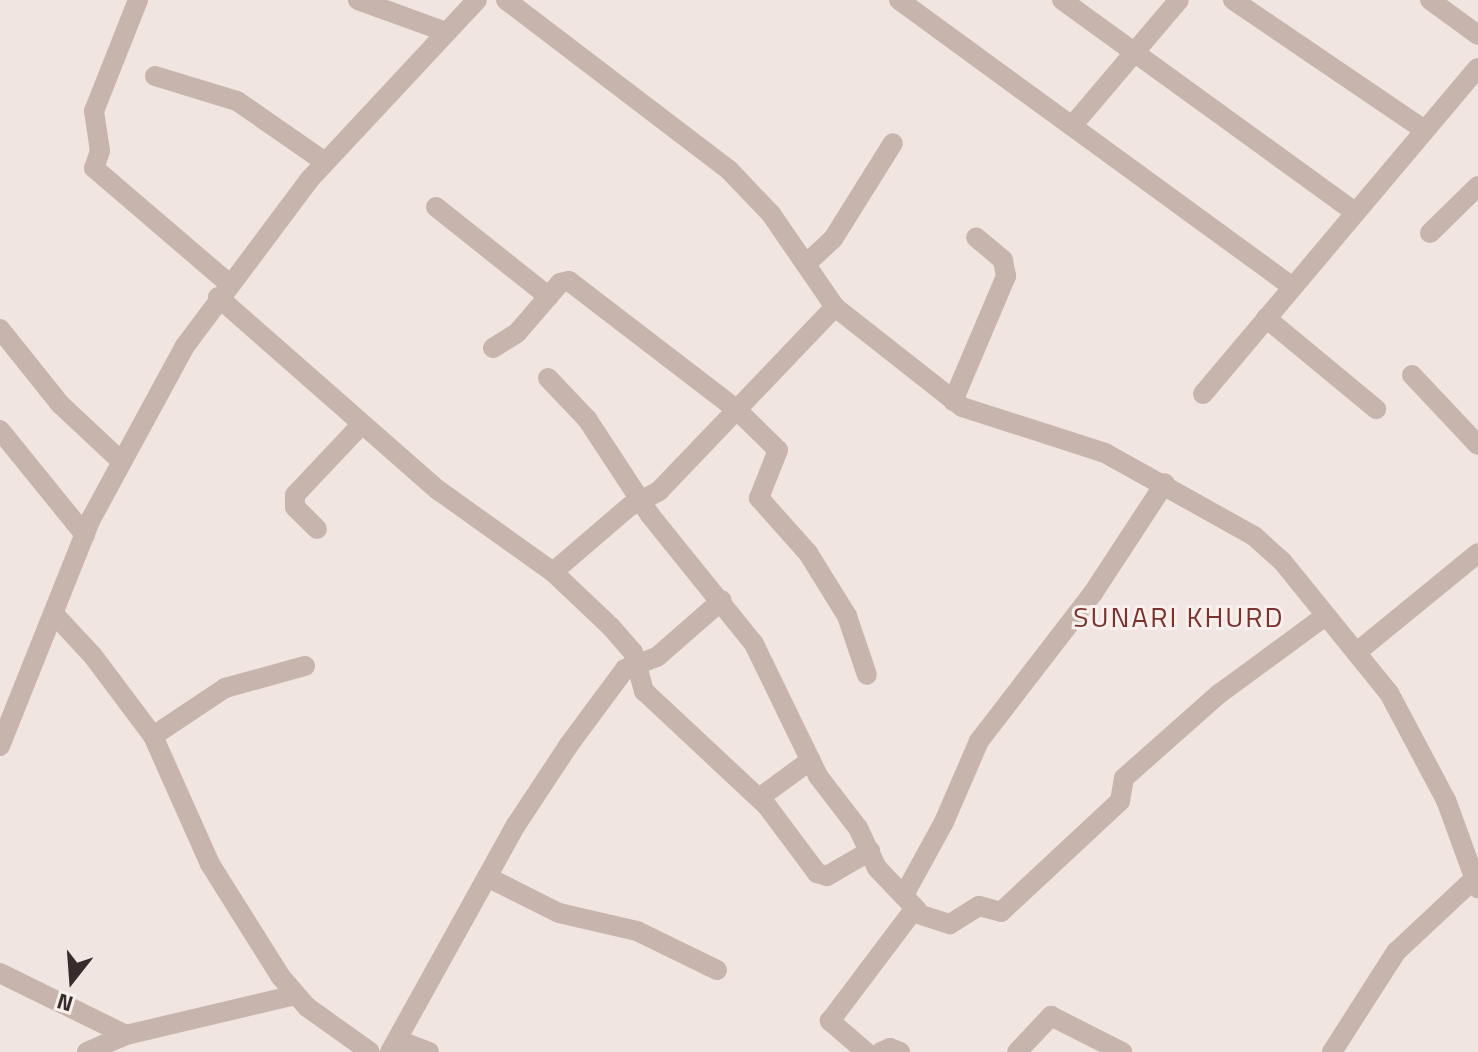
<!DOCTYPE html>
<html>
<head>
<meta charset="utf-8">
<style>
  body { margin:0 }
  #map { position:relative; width:1478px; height:1052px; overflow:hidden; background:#f0e5e0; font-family:"Titillium Web",sans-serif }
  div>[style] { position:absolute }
  .minor>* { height:20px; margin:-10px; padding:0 10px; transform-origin:10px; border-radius:10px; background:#c7b4ad }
  .tertiary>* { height:20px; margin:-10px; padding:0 10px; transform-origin:10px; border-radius:10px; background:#c7b4ad }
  span { translate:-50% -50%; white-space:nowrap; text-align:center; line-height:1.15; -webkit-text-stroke:6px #f8f0ec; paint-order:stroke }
  .quarter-label { font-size:28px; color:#7d302c; letter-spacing:2px }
  .north { position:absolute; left:32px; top:940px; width:80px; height:80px; -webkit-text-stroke:6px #f8f0ec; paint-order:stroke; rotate:197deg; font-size:22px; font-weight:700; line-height:32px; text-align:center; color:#362c2b }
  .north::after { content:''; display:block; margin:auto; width:28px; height:36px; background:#362c2b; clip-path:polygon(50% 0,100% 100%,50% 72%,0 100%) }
</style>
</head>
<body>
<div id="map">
  <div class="minor">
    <i style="left:138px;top:0;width:119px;rotate:111.6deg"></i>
    <i style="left:94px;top:111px;width:40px;rotate:81.5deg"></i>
    <i style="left:100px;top:151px;width:18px;rotate:109deg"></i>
    <i style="left:94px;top:168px;width:177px;rotate:40.6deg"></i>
    <i style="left:358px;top:0;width:94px;rotate:20deg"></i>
    <i style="left:506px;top:0;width:280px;rotate:37.3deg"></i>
    <i style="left:729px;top:170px;width:61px;rotate:46.3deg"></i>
    <i style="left:771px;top:214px;width:113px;rotate:55.5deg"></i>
    <i style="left:835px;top:307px;width:162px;rotate:38.2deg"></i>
    <i style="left:962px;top:407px;width:150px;rotate:17.8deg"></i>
    <i style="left:1105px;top:453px;width:171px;rotate:29.1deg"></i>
    <i style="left:1254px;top:536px;width:38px;rotate:42deg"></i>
    <i style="left:1282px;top:561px;width:170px;rotate:51deg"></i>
    <i style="left:1389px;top:693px;width:121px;rotate:62deg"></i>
    <i style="left:1446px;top:800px;width:94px;rotate:70deg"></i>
    <i style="left:899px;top:0;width:485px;rotate:36.1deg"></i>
    <i style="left:1062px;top:0;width:360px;rotate:35.9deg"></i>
    <i style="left:1233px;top:0;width:231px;rotate:34.2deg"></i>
    <i style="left:1430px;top:0;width:59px;rotate:36.1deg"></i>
    <i style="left:155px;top:76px;width:86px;rotate:17deg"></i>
    <i style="left:237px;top:101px;width:107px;rotate:34.7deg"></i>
    <i style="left:1072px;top:126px;width:165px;rotate:-49.7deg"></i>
    <i style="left:436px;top:207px;width:144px;rotate:38.5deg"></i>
    <i style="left:1430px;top:233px;width:67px;rotate:-44.4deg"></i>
    <i style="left:806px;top:264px;width:37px;rotate:-43deg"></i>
    <i style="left:833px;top:239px;width:113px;rotate:-58deg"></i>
    <i style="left:218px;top:297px;width:293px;rotate:41.3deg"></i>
    <i style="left:438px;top:490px;width:141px;rotate:35.5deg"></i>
    <i style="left:553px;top:572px;width:80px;rotate:43.5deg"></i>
    <i style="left:611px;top:627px;width:33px;rotate:49deg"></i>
    <i style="left:633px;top:652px;width:41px;rotate:74.2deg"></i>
    <i style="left:644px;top:691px;width:168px;rotate:43.1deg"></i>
    <i style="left:767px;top:806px;width:84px;rotate:53.3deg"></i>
    <i style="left:817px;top:873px;width:10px;rotate:17deg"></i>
    <i style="left:827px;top:876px;width:50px;rotate:-30.2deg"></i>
    <i style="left:1266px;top:318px;width:143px;rotate:39.6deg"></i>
    <i style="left:0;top:329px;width:96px;rotate:51.3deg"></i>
    <i style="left:60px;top:404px;width:83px;rotate:43.1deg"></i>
    <i style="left:493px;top:348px;width:28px;rotate:-32deg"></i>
    <i style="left:517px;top:333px;width:66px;rotate:-49.3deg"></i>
    <i style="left:560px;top:283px;width:9px;rotate:-13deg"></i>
    <i style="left:569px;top:281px;width:212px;rotate:37.5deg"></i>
    <i style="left:737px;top:410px;width:57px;rotate:44.3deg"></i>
    <i style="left:778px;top:450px;width:52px;rotate:111.6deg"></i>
    <i style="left:759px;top:498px;width:74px;rotate:48.3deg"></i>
    <i style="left:808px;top:553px;width:74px;rotate:58.2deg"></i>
    <i style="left:847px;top:616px;width:62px;rotate:71.3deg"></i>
    <i style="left:1412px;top:375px;width:96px;rotate:46.7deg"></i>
    <i style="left:548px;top:378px;width:57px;rotate:46.4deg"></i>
    <i style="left:587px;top:419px;width:115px;rotate:56.7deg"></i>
    <i style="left:650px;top:515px;width:166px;rotate:51.1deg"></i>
    <i style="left:754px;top:644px;width:147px;rotate:64.1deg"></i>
    <i style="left:818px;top:776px;width:66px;rotate:52.4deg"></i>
    <i style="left:858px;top:828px;width:44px;rotate:64.6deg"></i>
    <i style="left:877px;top:868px;width:58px;rotate:46.4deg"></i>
    <i style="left:1203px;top:394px;width:426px;rotate:-49.9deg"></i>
    <i style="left:953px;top:401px;width:136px;rotate:-67deg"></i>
    <i style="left:1006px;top:276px;width:16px;rotate:-101deg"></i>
    <i style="left:1003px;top:260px;width:35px;rotate:-140deg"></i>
    <i style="left:0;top:430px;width:135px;rotate:51deg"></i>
    <i style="left:317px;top:529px;width:31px;rotate:-135deg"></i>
    <i style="left:295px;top:507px;width:12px;rotate:-90deg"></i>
    <i style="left:295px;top:495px;width:96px;rotate:-46.7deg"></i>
    <i style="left:553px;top:572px;width:101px;rotate:-40.6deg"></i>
    <i style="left:630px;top:506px;width:33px;rotate:-27deg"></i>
    <i style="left:659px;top:491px;width:255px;rotate:-46.3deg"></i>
    <i style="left:54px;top:614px;width:57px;rotate:47.1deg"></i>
    <i style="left:93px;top:656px;width:100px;rotate:53.1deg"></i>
    <i style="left:153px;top:736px;width:140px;rotate:66deg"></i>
    <i style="left:210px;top:864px;width:133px;rotate:57.9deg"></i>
    <i style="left:281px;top:977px;width:40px;rotate:49deg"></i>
    <i style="left:307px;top:1007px;width:77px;rotate:35.5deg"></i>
    <i style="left:1357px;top:652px;width:156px;rotate:-39.3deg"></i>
    <i style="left:153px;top:736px;width:87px;rotate:-33.7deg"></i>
    <i style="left:225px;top:688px;width:83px;rotate:-15.4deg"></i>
    <i style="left:759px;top:798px;width:64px;rotate:-36.2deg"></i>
    <i style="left:487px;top:877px;width:80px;rotate:26.6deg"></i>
    <i style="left:559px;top:913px;width:80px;rotate:13deg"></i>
    <i style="left:637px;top:931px;width:89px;rotate:26deg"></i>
    <i style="left:904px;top:895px;width:83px;rotate:-61.3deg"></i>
    <i style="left:944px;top:822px;width:88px;rotate:-66.6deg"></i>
    <i style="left:979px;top:741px;width:187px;rotate:-52.4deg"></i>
    <i style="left:1093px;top:593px;width:131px;rotate:-56.8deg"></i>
    <i style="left:0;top:973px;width:140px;rotate:26.2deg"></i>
    <i style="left:398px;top:1040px;width:33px;rotate:21deg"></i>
    <i style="left:87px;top:1052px;width:43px;rotate:-23.6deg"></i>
    <i style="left:126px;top:1035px;width:174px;rotate:-13.3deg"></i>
    <i style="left:390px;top:1052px;width:260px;rotate:-61deg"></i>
    <i style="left:516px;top:825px;width:95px;rotate:-56.6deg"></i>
    <i style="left:568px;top:746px;width:96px;rotate:-53.5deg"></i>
    <i style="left:625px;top:669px;width:34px;rotate:-21deg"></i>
    <i style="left:657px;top:657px;width:86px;rotate:-41.2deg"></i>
    <i style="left:866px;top:1052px;width:48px;rotate:-139.3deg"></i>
    <i style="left:830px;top:1021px;width:136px;rotate:-53deg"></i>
    <i style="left:912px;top:912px;width:40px;rotate:18deg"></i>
    <i style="left:950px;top:924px;width:34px;rotate:-32deg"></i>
    <i style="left:979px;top:906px;width:23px;rotate:15deg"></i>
    <i style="left:1001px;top:912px;width:163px;rotate:-43deg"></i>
    <i style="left:1120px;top:801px;width:23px;rotate:-80deg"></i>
    <i style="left:1124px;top:778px;width:127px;rotate:-41.5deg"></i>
    <i style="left:1219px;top:694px;width:132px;rotate:-36.3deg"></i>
    <i style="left:881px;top:1052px;width:10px;rotate:-24deg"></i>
    <i style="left:890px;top:1048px;width:11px;rotate:22deg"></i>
    <i style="left:1017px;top:1052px;width:50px;rotate:-46.6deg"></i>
    <i style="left:1051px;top:1016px;width:80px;rotate:26.9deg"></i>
    <i style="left:1332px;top:1052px;width:119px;rotate:-57.4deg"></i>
    <i style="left:1396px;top:952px;width:107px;rotate:-43.1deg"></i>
  </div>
  <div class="tertiary">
    <i style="left:0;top:746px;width:245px;rotate:-68.2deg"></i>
    <i style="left:91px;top:519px;width:197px;rotate:-61.5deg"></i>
    <i style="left:185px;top:346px;width:207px;rotate:-53.2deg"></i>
    <i style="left:309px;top:180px;width:246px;rotate:-47deg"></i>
  </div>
  <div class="quarter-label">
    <span style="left:1179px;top:617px">SUNARI KHURD</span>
  </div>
  <div class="north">N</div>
</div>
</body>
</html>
